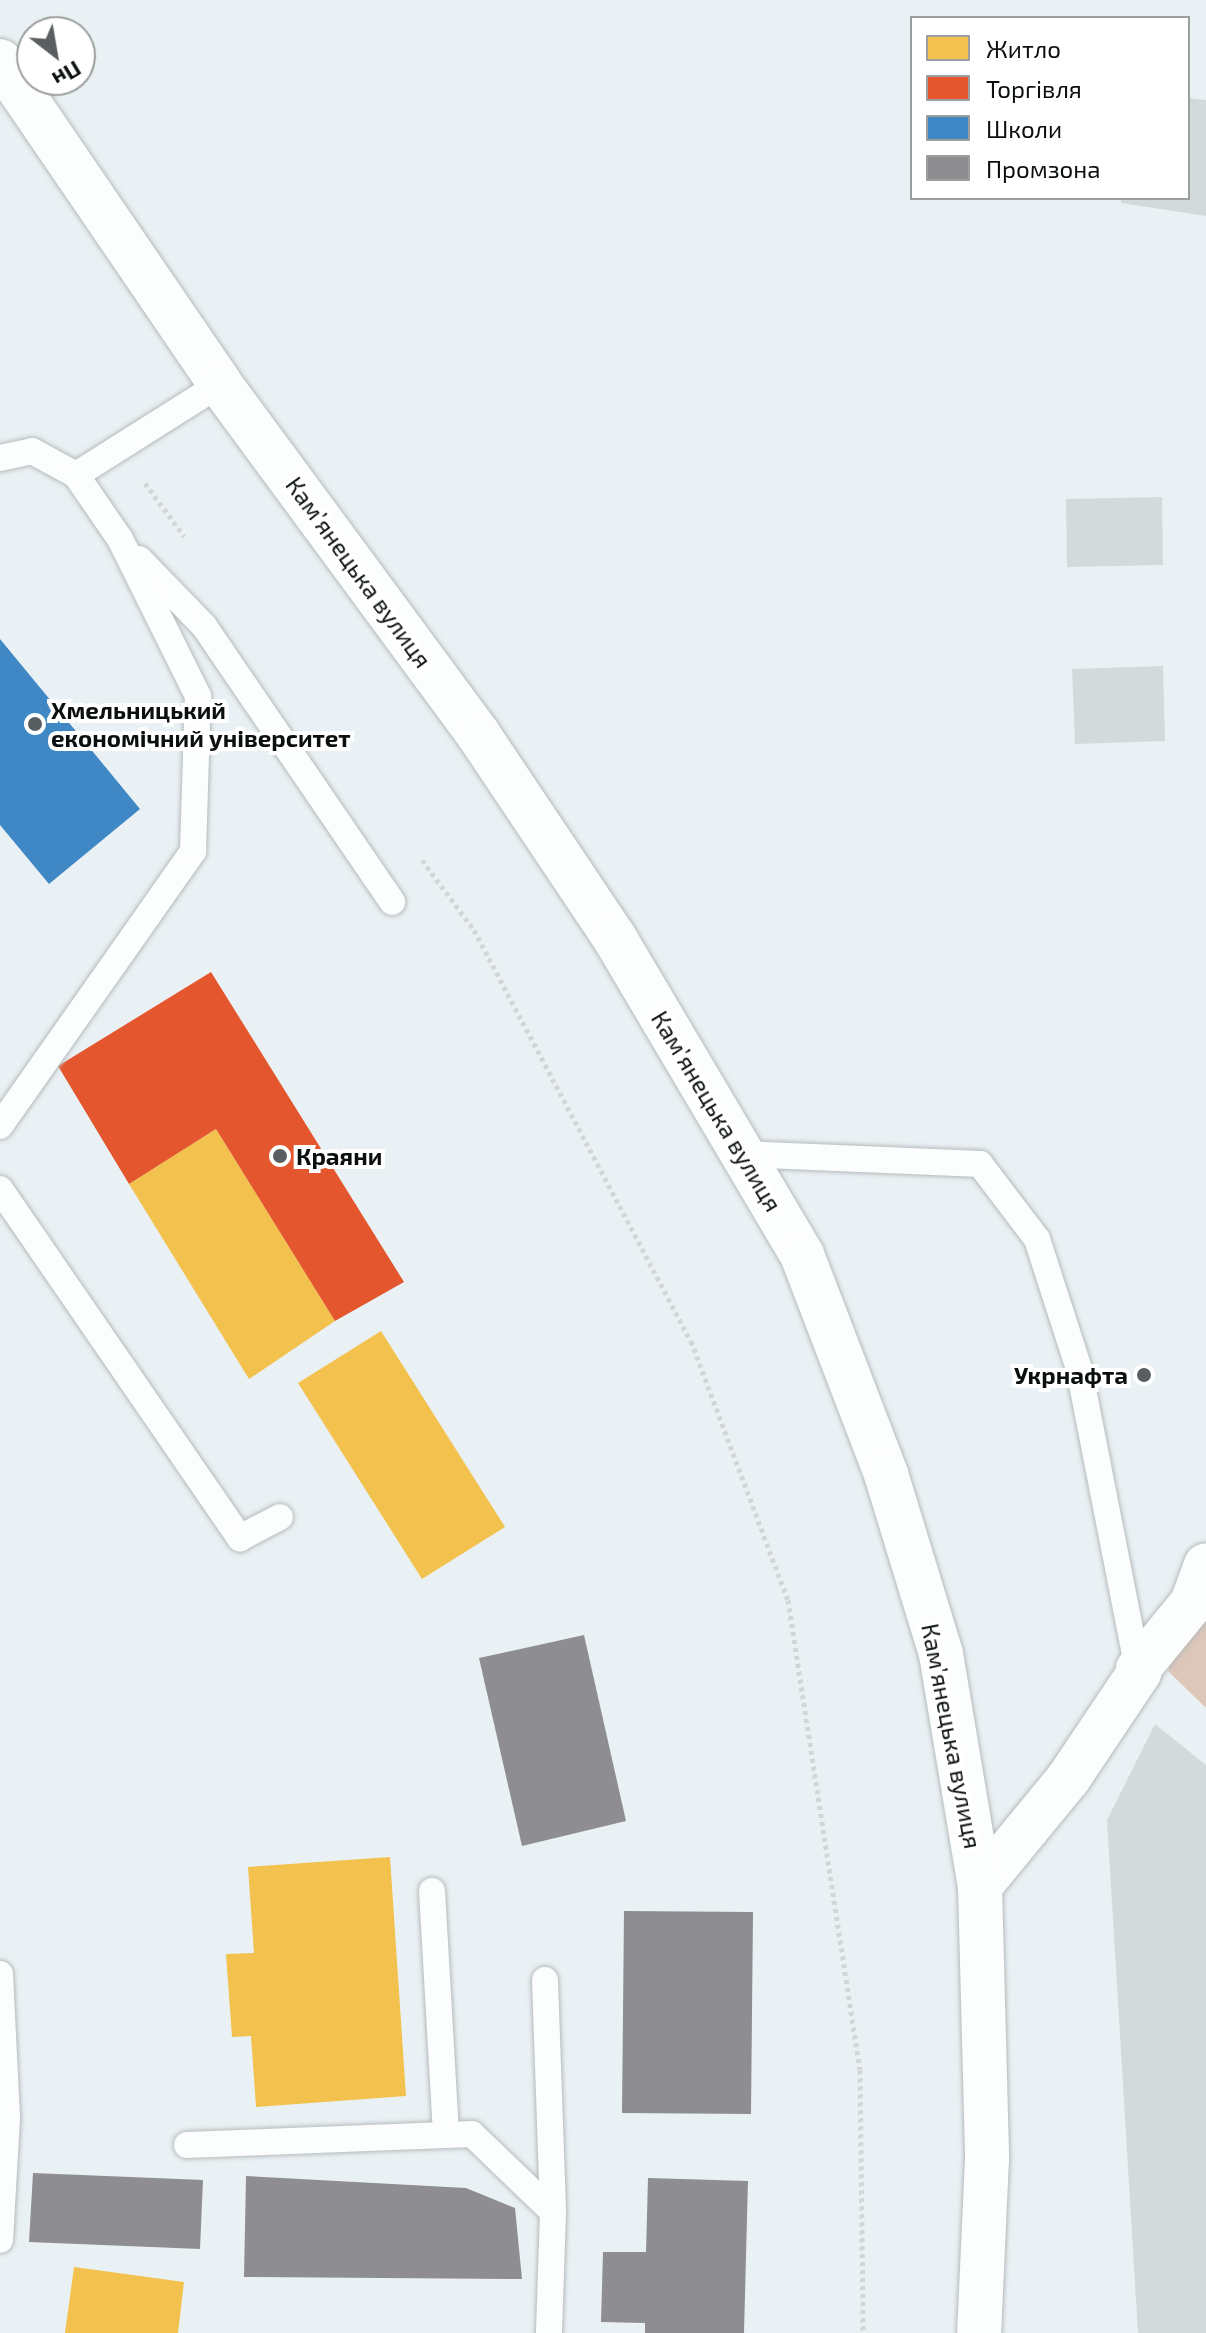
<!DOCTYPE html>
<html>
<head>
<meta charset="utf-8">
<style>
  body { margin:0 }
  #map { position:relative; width:1206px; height:2333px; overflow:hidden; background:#eaf1f4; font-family:"Exo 2",sans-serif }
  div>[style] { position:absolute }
  .forest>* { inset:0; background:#dcc7ba }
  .homes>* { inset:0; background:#f2c14e }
  .shops>* { inset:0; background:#e4572e }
  .schools>* { inset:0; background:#3f88c5 }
  .industry>* { inset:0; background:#8d8d92 }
  .building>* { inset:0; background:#d4dadc }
  .path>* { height:5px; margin-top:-2.5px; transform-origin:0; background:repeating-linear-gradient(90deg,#d4d6d6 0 4px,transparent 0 8px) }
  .roads { filter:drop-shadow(0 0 2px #b6bbbc) drop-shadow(0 0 2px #b6bbbc) }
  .lane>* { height:26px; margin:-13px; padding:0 13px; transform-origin:13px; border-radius:13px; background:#fcfdfd }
  .street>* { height:44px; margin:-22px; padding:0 22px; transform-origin:22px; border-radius:22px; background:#fcfdfd }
  .primary>* { height:44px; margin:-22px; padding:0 22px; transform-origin:22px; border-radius:22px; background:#fcfdfd }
  .dots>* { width:22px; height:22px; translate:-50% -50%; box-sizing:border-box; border:4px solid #fff; border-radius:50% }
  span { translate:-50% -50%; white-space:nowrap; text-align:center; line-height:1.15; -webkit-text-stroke:8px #fff; paint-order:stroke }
  .street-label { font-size:24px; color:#0b0f10 }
  .poi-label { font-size:24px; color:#0b0f10; font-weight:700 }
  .left { translate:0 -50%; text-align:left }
  .right { translate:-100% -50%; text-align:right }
  .legend { position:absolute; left:910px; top:16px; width:280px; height:184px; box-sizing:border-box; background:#fff; border:2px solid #9d9f9f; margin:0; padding:10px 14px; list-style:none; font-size:24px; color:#0b0f10 }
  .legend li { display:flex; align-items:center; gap:16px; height:40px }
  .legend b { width:40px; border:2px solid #9d9f9f }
  .north { position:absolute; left:16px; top:16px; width:80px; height:80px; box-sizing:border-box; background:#fff; border:2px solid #9d9f9f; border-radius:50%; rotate:149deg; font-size:22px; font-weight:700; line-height:32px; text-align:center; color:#0b0f10 }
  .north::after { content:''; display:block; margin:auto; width:28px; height:36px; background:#595e60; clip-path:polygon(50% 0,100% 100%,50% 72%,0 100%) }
</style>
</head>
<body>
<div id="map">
  <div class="forest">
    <i style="clip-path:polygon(1206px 1565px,1206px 1708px,1168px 1671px)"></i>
  </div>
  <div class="homes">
    <i style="clip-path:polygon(216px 1129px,335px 1321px,249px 1379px,129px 1184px)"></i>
    <i style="clip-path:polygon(381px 1331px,505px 1527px,422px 1579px,298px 1383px)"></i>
    <i style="clip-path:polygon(390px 1857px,406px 2096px,256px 2107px,251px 2036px,232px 2037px,226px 1954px,254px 1953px,248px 1867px)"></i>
    <i style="clip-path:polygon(74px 2267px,184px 2282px,178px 2333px,65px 2333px)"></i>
  </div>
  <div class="shops">
    <i style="clip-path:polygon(211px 972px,404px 1282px,335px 1321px,216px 1129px,129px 1184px,58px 1066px)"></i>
  </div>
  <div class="schools">
    <i style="clip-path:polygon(0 639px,140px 809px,49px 884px,0 825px)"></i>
  </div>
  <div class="industry">
    <i style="clip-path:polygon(584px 1635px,626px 1821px,522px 1846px,479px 1658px)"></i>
    <i style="clip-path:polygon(624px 1911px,753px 1912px,751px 2114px,622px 2113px)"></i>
    <i style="clip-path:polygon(33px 2173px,203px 2180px,200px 2249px,29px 2242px)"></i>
    <i style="clip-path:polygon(246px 2176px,466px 2188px,515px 2208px,522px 2279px,244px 2277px)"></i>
    <i style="clip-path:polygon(648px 2178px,748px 2181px,744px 2333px,645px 2333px,645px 2323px,601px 2322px,603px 2252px,646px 2252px)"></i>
  </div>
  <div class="building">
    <i style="clip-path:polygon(1188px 98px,1206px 100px,1206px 216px,1121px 203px,1121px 198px,1188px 198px)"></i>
    <i style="clip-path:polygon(1162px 497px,1163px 565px,1067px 567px,1066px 499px)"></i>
    <i style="clip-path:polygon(1163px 666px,1165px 741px,1075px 744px,1072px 669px)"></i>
    <i style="clip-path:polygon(1155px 1724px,1206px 1765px,1206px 2333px,1138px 2333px,1107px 1820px)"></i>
  </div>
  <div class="path">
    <i style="left:145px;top:483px;width:66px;rotate:53.7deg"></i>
    <i style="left:422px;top:860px;width:87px;rotate:53.4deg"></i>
    <i style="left:474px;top:930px;width:465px;rotate:62.2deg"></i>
    <i style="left:691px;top:1341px;width:277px;rotate:69.5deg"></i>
    <i style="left:788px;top:1600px;width:475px;rotate:81.3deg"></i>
    <i style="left:860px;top:2070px;width:263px;rotate:89.3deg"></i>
  </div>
  <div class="roads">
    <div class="lane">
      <i style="left:0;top:458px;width:33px;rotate:-12deg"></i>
      <i style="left:32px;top:451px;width:50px;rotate:28.6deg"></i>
      <i style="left:139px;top:559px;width:93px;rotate:45.9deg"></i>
      <i style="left:204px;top:626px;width:334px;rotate:55.7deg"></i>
      <i style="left:0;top:1126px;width:336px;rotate:-54.9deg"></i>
      <i style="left:193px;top:851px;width:155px;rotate:-88.2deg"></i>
      <i style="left:198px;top:696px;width:175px;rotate:-116.4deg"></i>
      <i style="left:120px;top:539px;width:78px;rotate:-124.5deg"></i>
      <i style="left:76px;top:475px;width:170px;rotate:-32.3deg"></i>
      <i style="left:742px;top:1154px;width:238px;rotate:2.4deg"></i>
      <i style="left:980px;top:1164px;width:94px;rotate:52.8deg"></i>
      <i style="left:1037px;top:1239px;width:137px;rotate:72.1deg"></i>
      <i style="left:1079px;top:1369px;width:306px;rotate:78.9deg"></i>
      <i style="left:0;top:1189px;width:424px;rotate:55.5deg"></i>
      <i style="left:240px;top:1538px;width:45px;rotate:-27.7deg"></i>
      <i style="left:432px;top:1891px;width:244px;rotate:86.7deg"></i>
      <i style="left:0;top:1974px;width:145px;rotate:87.2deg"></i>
      <i style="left:7px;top:2119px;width:121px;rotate:93.3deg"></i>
      <i style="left:545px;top:1980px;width:232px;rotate:88deg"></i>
      <i style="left:187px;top:2145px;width:285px;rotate:-2.2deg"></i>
      <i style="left:472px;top:2134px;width:112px;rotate:43.9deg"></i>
      <i style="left:553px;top:2212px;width:121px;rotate:91.9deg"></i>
    </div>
    <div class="street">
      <i style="left:980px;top:1886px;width:139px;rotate:-50.6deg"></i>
      <i style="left:1068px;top:1779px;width:128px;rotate:-56.2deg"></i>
      <i style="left:1139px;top:1673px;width:4px;rotate:-104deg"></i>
      <i style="left:1138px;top:1669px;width:85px;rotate:-50.7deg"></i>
      <i style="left:1192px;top:1603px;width:40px;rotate:-69.8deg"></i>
    </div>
    <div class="primary">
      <i style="left:0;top:61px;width:391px;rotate:55.7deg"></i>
      <i style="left:220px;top:384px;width:435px;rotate:53.6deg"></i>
      <i style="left:478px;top:734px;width:244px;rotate:56.2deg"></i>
      <i style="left:614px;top:937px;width:369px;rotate:59.4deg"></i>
      <i style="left:802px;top:1255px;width:235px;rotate:69deg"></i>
      <i style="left:886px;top:1474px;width:188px;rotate:73deg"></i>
      <i style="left:941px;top:1654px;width:235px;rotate:80.5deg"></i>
      <i style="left:980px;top:1886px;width:273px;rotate:88.5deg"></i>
      <i style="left:987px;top:2159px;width:174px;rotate:92.6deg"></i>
    </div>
  </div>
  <div class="dots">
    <i style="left:35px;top:724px;background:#595e60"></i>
    <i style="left:280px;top:1156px;background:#595e60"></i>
    <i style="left:1144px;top:1375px;background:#595e60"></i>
  </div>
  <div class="street-label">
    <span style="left:359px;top:572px;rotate:54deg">Камʼянецька вулиця</span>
    <span style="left:717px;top:1111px;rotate:59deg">Камʼянецька вулиця</span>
    <span style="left:952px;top:1736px;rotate:79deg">Камʼянецька вулиця</span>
  </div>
  <div class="poi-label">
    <span class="left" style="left:51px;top:724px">Хмельницький<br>економічний університет</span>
    <span class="left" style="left:296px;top:1156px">Краяни</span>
    <span class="right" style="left:1128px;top:1375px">Укрнафта</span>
  </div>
  <ul class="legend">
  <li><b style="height:22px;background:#f2c14e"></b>Житло</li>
  <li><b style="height:22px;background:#e4572e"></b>Торгівля</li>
  <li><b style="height:22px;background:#3f88c5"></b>Школи</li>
  <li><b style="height:22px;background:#8d8d92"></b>Промзона</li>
  </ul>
  <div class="north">Пн</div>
</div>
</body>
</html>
